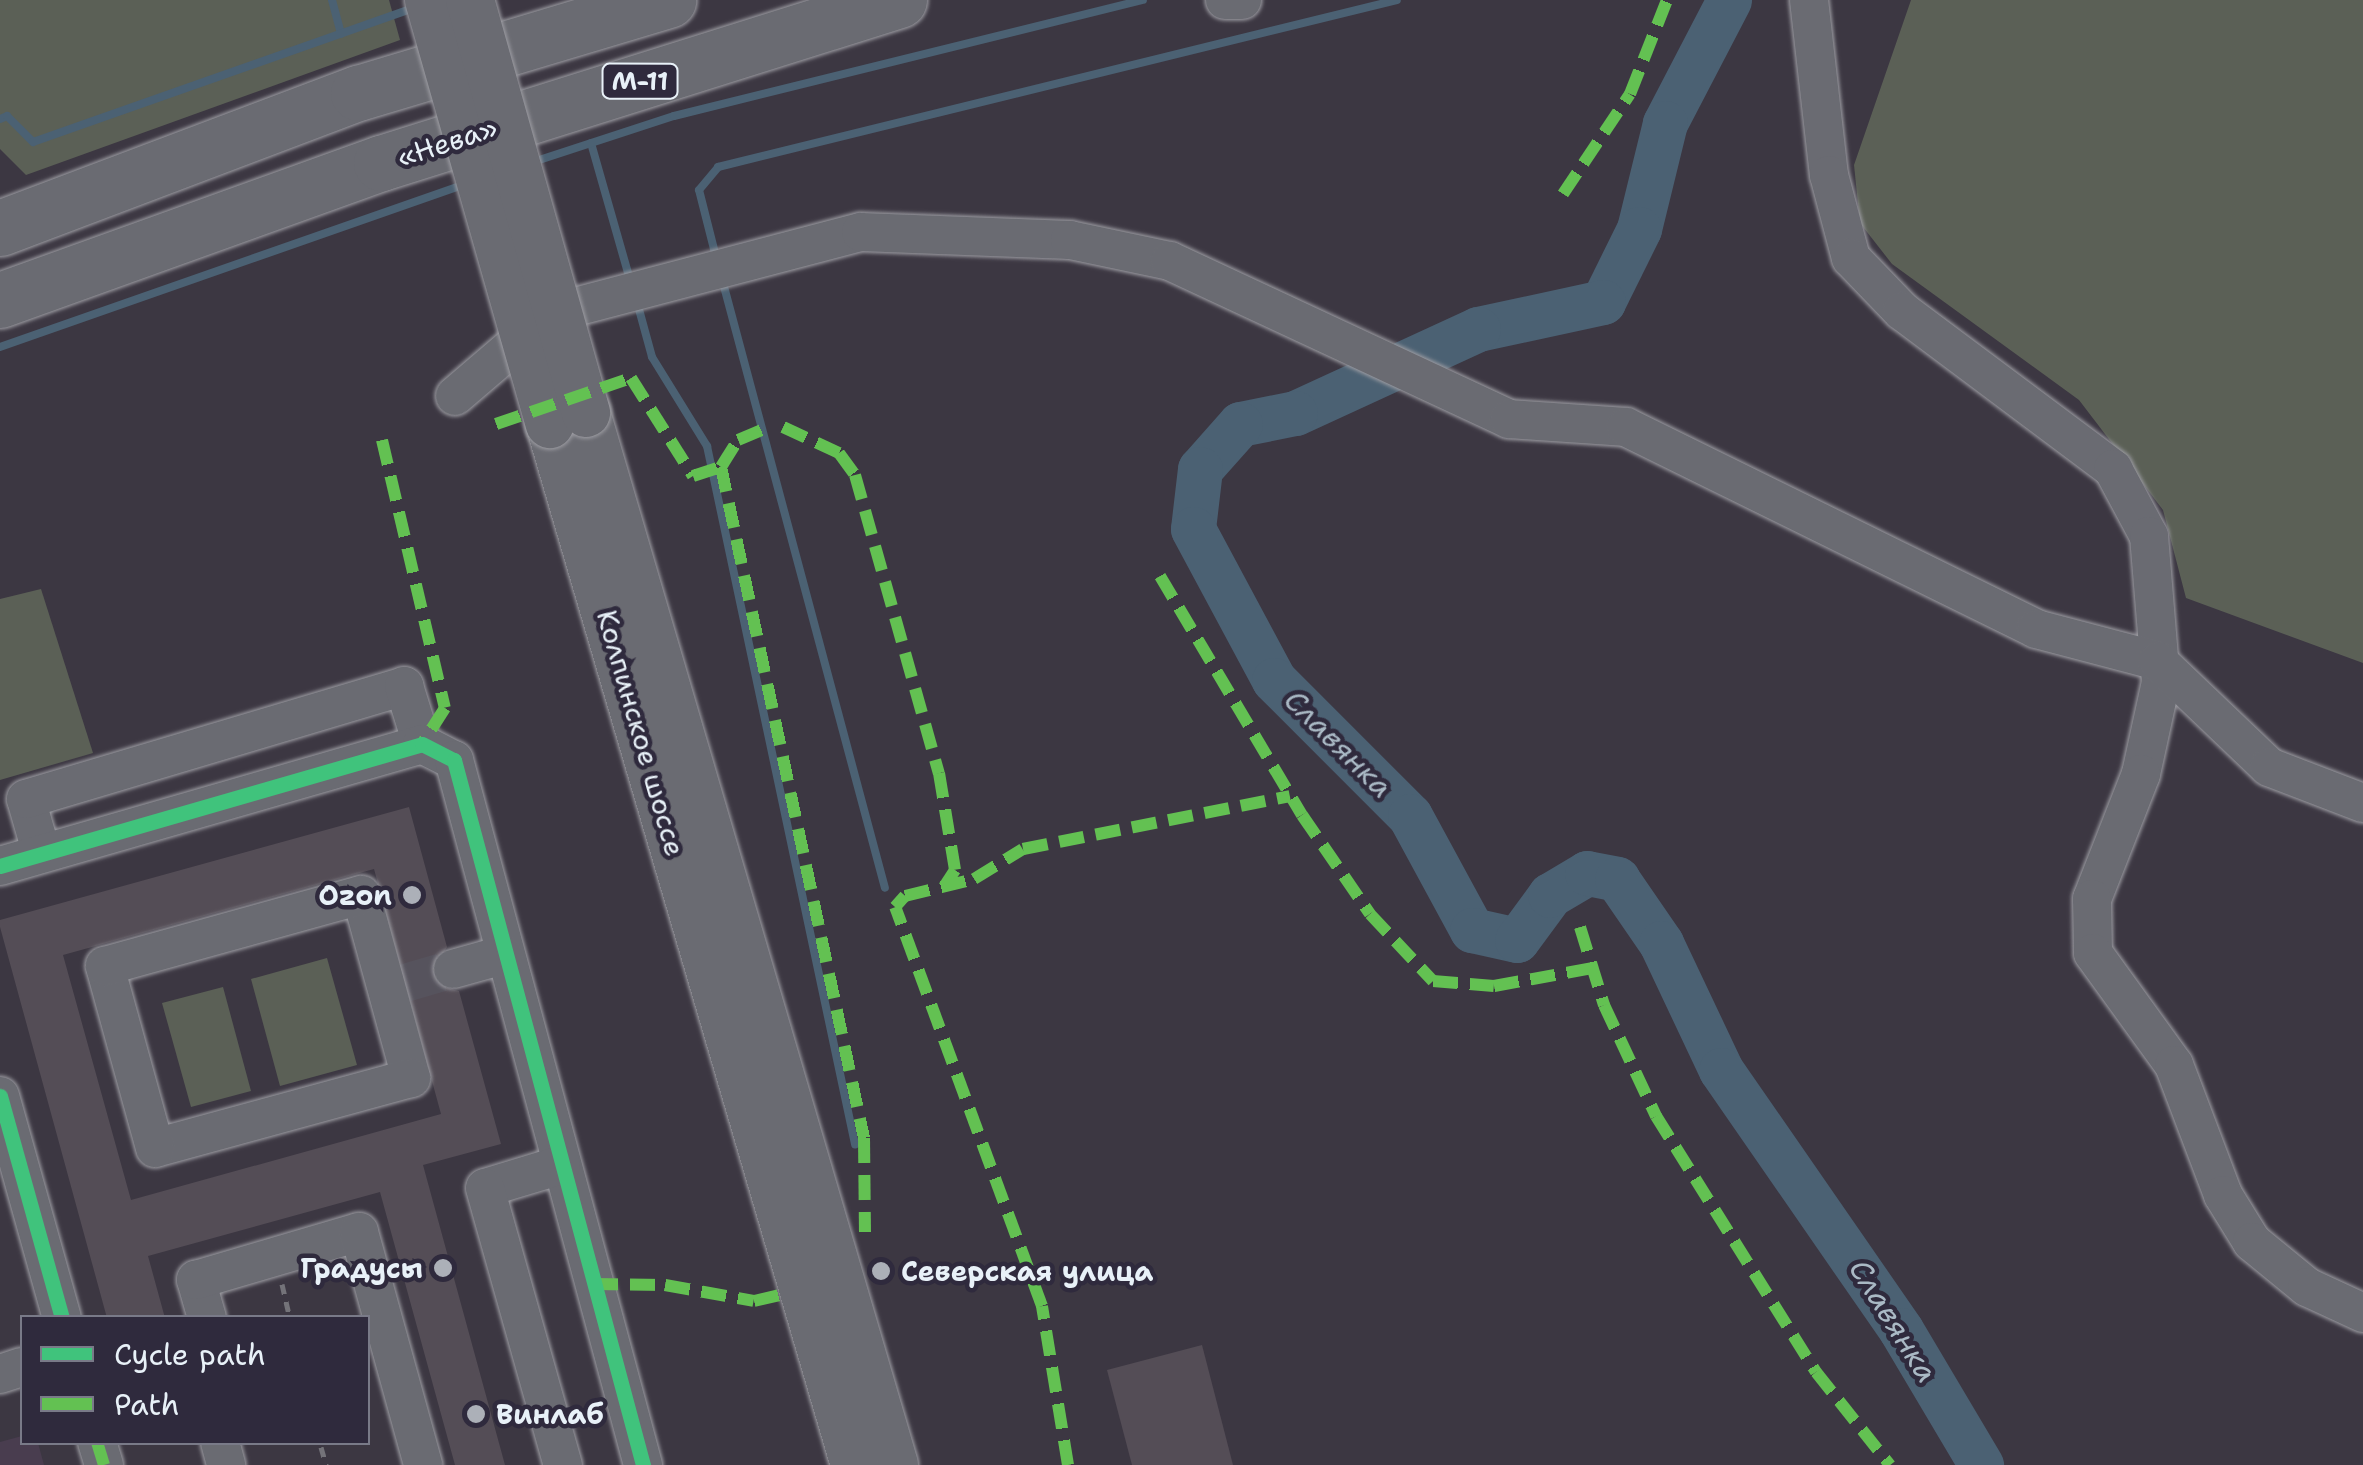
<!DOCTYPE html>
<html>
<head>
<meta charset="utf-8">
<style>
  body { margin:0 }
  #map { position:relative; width:2363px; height:1465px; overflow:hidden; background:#3c3742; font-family:"Shantell Sans",sans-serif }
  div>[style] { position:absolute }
  .built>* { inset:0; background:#493d4f }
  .green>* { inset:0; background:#5b6056 }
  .stream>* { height:8px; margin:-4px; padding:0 4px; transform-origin:4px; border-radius:4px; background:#4b6173 }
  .river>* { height:45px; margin:-22.5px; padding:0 22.5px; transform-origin:22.5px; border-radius:22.5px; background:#4b6173 }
  .building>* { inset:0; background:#544d56 }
  .minor-tunnel>* { height:38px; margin-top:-19px; transform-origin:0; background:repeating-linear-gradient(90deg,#56535d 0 38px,transparent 0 57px) }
  .path>* { height:5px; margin-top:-2.5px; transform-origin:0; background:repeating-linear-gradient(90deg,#747379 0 10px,transparent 0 18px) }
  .roads { filter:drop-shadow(0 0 2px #9d9da3) drop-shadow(0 0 2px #9d9da3) }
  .minor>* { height:38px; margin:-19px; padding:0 19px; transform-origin:19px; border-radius:19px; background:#6a6b72 }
  .major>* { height:48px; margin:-24px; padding:0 24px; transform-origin:24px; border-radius:24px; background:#6a6b72 }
  .highway>* { height:55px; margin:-27.5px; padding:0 27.5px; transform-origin:27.5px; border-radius:27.5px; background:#6a6b72 }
  .bridges { filter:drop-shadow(0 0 2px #9d9da3) drop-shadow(0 0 2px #9d9da3) }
  .major-bridge>* { height:48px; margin:-24px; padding:0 24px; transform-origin:24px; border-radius:24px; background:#6a6b72 }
  .quiet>* { height:12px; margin-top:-6px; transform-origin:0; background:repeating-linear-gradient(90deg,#63c152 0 25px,transparent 0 37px) }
  .cycleway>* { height:15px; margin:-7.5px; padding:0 7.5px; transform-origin:7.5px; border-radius:7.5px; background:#40c37c }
  .dots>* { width:28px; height:28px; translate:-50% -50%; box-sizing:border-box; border:5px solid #2f2a3d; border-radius:50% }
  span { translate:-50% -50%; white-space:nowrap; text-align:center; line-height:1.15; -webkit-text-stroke:9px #2f2a3d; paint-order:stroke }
  .shield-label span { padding:2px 8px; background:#2f2a3d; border:2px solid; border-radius:8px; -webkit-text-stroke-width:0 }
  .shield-label { font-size:25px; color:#e8f1f8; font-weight:700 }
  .street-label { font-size:28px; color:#e8f1f8 }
  .poi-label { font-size:28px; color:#e8f1f8; font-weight:700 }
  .right { translate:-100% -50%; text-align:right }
  .left { translate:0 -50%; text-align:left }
  .water-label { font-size:30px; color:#aab9c5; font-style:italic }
  .legend { position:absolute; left:20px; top:1315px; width:350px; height:130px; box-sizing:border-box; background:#2f2a3d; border:2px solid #797a88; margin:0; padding:12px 18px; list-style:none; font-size:30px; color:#e8f1f8 }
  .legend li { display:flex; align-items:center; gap:20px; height:50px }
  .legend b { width:50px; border:2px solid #797a88 }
</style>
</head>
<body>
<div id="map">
  <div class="built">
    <i style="clip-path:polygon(22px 1436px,38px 1443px,44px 1465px,0 1465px,0 1442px)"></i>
  </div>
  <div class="green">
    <i style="clip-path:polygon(0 0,389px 0,400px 40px,26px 175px,0 149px)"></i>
    <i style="clip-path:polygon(1911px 0,2363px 0,2363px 663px,2186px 598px,2163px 510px,2079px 400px,1892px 264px,1860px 223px,1854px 165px)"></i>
    <i style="clip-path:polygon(41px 589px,93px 753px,0 780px,0 599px)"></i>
    <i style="clip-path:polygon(327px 958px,357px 1065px,280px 1086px,251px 979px)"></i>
    <i style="clip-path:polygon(223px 987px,251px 1091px,191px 1107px,162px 1003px)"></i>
  </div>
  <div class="stream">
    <i style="left:332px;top:0;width:35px;rotate:75deg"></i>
    <i style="left:0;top:119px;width:8px;rotate:-23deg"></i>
    <i style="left:7px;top:116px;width:37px;rotate:45deg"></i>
    <i style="left:33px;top:142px;width:403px;rotate:-19.4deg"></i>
    <i style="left:591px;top:143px;width:146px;rotate:74.1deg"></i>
    <i style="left:533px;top:162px;width:148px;rotate:-18.1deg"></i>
    <i style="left:674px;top:116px;width:483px;rotate:-13.9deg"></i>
    <i style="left:717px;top:261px;width:73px;rotate:-104.2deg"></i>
    <i style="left:699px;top:190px;width:30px;rotate:-50deg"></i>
    <i style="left:718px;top:167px;width:699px;rotate:-13.82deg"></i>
    <i style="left:722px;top:279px;width:630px;rotate:75.02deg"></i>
    <i style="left:637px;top:302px;width:57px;rotate:74.7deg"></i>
    <i style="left:652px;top:357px;width:105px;rotate:58.3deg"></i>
    <i style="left:707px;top:446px;width:714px;rotate:78.03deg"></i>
    <i style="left:0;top:347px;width:491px;rotate:-19.3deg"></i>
  </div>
  <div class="river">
    <i style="left:1729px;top:0;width:139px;rotate:117.5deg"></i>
    <i style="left:1665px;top:123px;width:109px;rotate:103.8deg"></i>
    <i style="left:1639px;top:229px;width:81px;rotate:116.3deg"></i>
    <i style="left:1603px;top:302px;width:128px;rotate:167.8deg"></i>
    <i style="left:1478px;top:329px;width:201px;rotate:155.3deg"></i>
    <i style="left:1295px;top:413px;width:56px;rotate:168.7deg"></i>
    <i style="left:1240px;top:424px;width:60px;rotate:131.6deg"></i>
    <i style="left:1200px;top:469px;width:60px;rotate:96.7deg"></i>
    <i style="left:1193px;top:529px;width:171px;rotate:61.8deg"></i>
    <i style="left:1274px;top:680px;width:192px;rotate:45deg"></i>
    <i style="left:1410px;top:816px;width:130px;rotate:61.5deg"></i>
    <i style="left:1472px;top:930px;width:46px;rotate:12.5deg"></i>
    <i style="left:1517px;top:940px;width:56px;rotate:-53.7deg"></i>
    <i style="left:1550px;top:895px;width:43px;rotate:-30.7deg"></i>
    <i style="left:1587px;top:873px;width:31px;rotate:11deg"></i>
    <i style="left:1617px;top:879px;width:78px;rotate:55.5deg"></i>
    <i style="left:1661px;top:943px;width:140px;rotate:64.7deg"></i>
    <i style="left:1721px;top:1070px;width:316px;rotate:55.3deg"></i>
    <i style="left:1901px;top:1330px;width:157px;rotate:59.3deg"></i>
  </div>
  <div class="building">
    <i style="clip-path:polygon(evenodd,409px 807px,447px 947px,431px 974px,438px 986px,459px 991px,501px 1144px,423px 1165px,505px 1465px,455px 1465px,380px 1192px,148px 1256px,165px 1318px,107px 1318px,0 927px,0 920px,409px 807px,374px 869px,441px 1114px,131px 1200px,63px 955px,374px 869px)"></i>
    <i style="clip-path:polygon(1202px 1345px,1233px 1465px,1132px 1465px,1107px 1370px)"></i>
  </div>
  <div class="minor-tunnel">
    <i style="left:405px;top:983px;width:50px;rotate:-16.3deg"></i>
  </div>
  <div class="path">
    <i style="left:282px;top:1284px;width:35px;rotate:77deg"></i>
    <i style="left:307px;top:1442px;width:24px"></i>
    <i style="left:321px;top:1447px;width:19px;rotate:74deg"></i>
  </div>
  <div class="roads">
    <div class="minor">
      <i style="left:1225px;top:0;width:17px"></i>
      <i style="left:1809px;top:0;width:176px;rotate:83.5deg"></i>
      <i style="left:1829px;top:175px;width:86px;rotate:75.2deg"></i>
      <i style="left:1851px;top:258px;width:74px;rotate:46.1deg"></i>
      <i style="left:1902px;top:311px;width:264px;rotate:36.8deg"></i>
      <i style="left:2113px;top:469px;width:76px;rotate:61.8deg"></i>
      <i style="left:2149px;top:536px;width:146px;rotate:85.3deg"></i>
      <i style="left:2161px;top:682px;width:94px;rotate:102.3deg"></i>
      <i style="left:2141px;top:774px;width:134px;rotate:111.4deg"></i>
      <i style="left:2092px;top:899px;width:54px;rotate:88.9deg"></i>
      <i style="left:2093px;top:953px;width:138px;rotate:54.1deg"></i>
      <i style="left:2174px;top:1065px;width:139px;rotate:69.3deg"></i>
      <i style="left:2223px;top:1195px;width:55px;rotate:58.3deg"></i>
      <i style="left:2252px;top:1242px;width:71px;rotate:39.3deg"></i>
      <i style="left:2307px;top:1287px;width:62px;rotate:24.9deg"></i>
      <i style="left:455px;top:396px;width:128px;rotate:-40.6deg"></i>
      <i style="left:552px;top:313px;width:319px;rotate:-14.7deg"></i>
      <i style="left:861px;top:232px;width:209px;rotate:2.2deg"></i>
      <i style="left:1070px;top:240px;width:102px;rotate:11.9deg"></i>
      <i style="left:1170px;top:261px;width:374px;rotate:25deg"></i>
      <i style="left:1509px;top:419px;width:117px;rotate:3.9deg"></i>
      <i style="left:1626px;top:427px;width:457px;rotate:26.2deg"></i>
      <i style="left:2036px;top:629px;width:126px;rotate:14.7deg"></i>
      <i style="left:2158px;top:661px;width:153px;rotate:43.7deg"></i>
      <i style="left:2269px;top:767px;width:101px;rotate:21deg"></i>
      <i style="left:41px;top:851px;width:54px;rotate:-106.1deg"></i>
      <i style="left:26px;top:799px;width:395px;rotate:-16.6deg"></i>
      <i style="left:404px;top:686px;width:61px;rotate:72.8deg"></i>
      <i style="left:0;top:866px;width:439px;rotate:-16.1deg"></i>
      <i style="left:422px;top:744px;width:36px;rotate:27deg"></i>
      <i style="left:454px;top:760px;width:730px;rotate:74.99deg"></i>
      <i style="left:361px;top:895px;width:190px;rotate:74.7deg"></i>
      <i style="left:411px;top:1078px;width:265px;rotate:164.7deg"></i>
      <i style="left:155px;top:1148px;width:189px;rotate:-105.4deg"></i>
      <i style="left:105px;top:966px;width:266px;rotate:-15.5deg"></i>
      <i style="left:453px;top:969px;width:52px;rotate:-15.6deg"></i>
      <i style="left:0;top:1096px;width:230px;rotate:74.4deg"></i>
      <i style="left:561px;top:1165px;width:79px;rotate:163.2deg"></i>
      <i style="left:485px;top:1188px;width:288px;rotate:74.3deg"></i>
      <i style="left:207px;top:1318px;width:40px;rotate:-106deg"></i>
      <i style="left:196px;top:1280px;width:170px;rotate:-16.4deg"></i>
      <i style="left:359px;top:1232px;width:242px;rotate:74.6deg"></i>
      <i style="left:0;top:1374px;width:23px;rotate:-18deg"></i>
      <i style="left:97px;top:1442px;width:24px;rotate:73deg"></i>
      <i style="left:220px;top:1442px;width:24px;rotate:75deg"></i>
    </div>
    <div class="major">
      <i style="left:586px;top:413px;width:1096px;rotate:73.68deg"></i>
      <i style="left:550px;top:424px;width:1085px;rotate:73.67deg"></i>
    </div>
    <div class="highway">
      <i style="left:0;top:228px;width:383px;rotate:-20.7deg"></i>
      <i style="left:358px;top:93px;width:324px;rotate:-16.7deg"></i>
      <i style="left:0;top:300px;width:405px;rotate:-19.8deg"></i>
      <i style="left:381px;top:163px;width:543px;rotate:-17.47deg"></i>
    </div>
  </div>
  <div class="bridges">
    <div class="major-bridge">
      <i style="left:429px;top:0;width:441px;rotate:74.1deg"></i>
      <i style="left:470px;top:0;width:429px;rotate:74.3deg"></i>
    </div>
  </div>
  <div class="quiet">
    <i style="left:1563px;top:194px;width:120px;rotate:-56.2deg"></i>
    <i style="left:1630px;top:94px;width:101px;rotate:-68.5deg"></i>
    <i style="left:496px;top:424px;width:143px;rotate:-18.8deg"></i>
    <i style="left:631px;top:378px;width:116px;rotate:57.7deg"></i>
    <i style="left:693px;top:476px;width:29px;rotate:-18deg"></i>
    <i style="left:721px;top:467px;width:32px;rotate:-58deg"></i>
    <i style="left:738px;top:440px;width:36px;rotate:-23deg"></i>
    <i style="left:783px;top:427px;width:62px;rotate:24.9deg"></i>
    <i style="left:839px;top:453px;width:27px;rotate:54deg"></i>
    <i style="left:855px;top:475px;width:310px;rotate:74.3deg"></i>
    <i style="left:939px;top:773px;width:98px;rotate:80.6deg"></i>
    <i style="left:955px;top:870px;width:20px;rotate:123deg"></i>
    <i style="left:382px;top:440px;width:275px;rotate:76.8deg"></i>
    <i style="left:445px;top:708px;width:43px;rotate:122.6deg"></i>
    <i style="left:721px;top:467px;width:686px;rotate:77.97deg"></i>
    <i style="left:864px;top:1138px;width:94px;rotate:89.4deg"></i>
    <i style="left:1160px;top:576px;width:278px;rotate:59.3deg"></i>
    <i style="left:1302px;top:815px;width:120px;rotate:55.5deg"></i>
    <i style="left:1370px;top:914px;width:92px;rotate:46.8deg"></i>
    <i style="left:1433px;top:981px;width:61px;rotate:4.7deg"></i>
    <i style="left:1494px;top:986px;width:101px;rotate:-10.3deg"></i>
    <i style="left:1580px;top:927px;width:82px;rotate:72.9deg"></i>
    <i style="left:1604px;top:1005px;width:123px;rotate:64.9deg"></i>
    <i style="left:1656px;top:1116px;width:302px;rotate:58deg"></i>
    <i style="left:1816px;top:1372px;width:119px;rotate:51.5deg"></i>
    <i style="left:593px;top:1284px;width:72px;rotate:0.8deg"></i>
    <i style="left:665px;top:1285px;width:90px;rotate:10.2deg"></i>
    <i style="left:754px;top:1301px;width:26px;rotate:-13deg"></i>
    <i style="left:97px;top:1442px;width:24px;rotate:73deg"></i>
    <i style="left:1068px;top:1465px;width:161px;rotate:-99.3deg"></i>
    <i style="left:1042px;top:1306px;width:425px;rotate:-110.2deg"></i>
    <i style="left:895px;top:907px;width:15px;rotate:-48deg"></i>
    <i style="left:905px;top:896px;width:71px;rotate:-13.8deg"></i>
    <i style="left:974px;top:879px;width:57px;rotate:-31.5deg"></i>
    <i style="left:1023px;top:849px;width:272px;rotate:-11.2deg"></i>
  </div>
  <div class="cycleway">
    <i style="left:0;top:866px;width:439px;rotate:-16.1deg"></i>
    <i style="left:422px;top:744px;width:36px;rotate:27deg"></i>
    <i style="left:454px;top:760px;width:730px;rotate:74.99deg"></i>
    <i style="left:0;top:1096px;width:230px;rotate:74.4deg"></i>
  </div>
  <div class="dots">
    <i style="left:412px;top:895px;background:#acb0b8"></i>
    <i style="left:443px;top:1268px;background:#acb0b8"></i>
    <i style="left:881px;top:1271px;background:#acb0b8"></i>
    <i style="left:476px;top:1414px;background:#acb0b8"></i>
  </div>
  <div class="shield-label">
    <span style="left:640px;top:81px">М-11</span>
  </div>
  <div class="street-label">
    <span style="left:447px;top:142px;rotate:-18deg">«Нева»</span>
    <span style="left:641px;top:733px;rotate:74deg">Колпинское шоссе</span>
  </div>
  <div class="poi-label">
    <span class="right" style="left:392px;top:895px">Ozon</span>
    <span class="right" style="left:423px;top:1268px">Градусы</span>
    <span class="left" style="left:901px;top:1271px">Северская улица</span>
    <span class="left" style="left:496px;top:1414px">Винлаб</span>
  </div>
  <div class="water-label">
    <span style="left:1338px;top:744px;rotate:45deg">Славянка</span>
    <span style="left:1893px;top:1321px;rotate:58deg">Славянка</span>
  </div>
  <ul class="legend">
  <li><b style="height:12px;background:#40c37c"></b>Cycle path</li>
  <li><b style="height:12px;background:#63c152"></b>Path</li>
  </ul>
</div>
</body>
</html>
